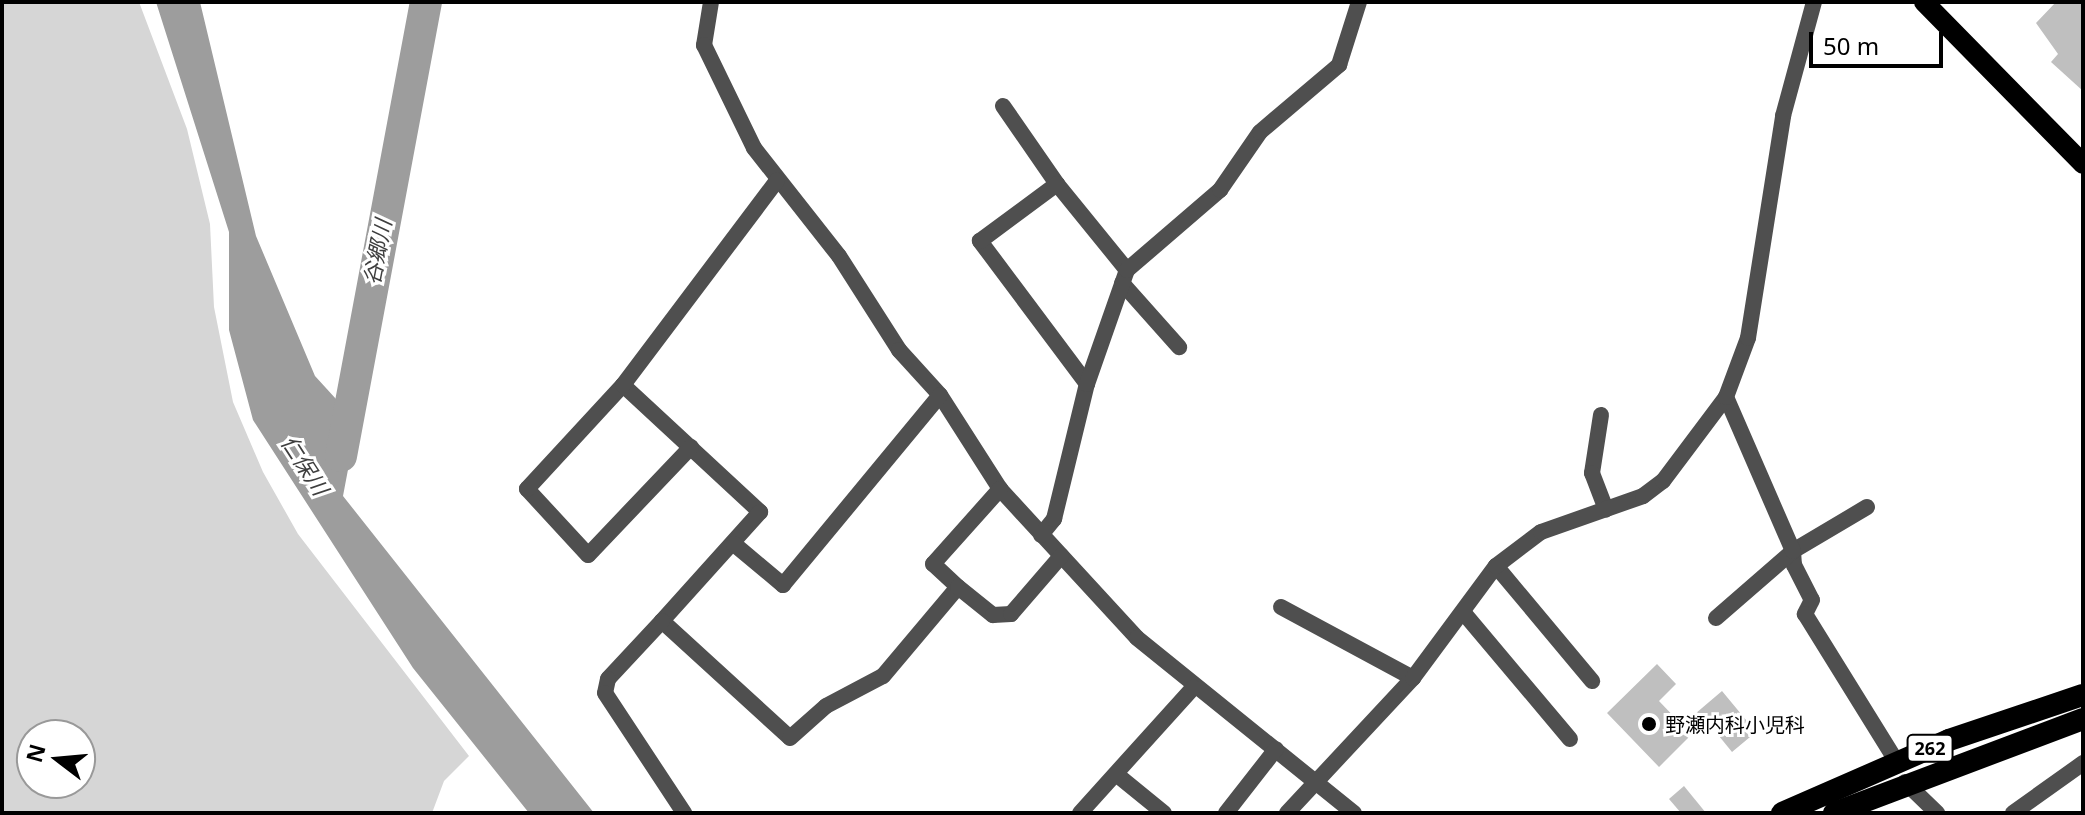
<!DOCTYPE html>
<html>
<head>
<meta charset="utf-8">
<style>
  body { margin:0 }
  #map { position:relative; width:2085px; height:815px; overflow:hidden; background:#fff; font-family:"Noto Sans","Noto Sans JP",sans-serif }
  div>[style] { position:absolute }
  .green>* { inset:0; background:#d6d6d6 }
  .water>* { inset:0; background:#9d9d9d }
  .river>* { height:32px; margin:-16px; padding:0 16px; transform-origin:16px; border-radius:16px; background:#9d9d9d }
  .building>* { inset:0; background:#bfbfbf }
  .minor>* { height:16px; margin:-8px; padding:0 8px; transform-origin:8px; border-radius:8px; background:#4f4f4f }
  .primary>* { height:20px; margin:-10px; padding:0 10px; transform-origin:10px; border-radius:10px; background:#000 }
  .trunk>* { height:22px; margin:-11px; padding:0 11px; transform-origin:11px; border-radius:11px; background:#000 }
  .dots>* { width:22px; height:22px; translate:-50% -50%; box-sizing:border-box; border:4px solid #fff; border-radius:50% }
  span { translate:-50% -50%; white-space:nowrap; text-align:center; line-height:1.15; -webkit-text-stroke:6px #fff; paint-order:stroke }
  .shield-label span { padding:2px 6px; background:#fff; border:2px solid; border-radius:6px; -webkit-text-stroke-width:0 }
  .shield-label { font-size:18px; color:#000; font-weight:700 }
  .poi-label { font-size:20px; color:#000 }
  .left { translate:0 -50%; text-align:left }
  .water-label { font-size:22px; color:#3e3e3e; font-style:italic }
  .frame { position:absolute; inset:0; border:4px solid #000; pointer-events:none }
  .north { position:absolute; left:16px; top:719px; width:80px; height:80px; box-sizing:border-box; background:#fff; border:2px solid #999; border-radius:50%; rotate:286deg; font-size:22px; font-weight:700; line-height:32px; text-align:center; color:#000 }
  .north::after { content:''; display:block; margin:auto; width:28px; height:36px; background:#000; clip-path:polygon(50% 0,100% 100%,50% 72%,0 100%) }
  .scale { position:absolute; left:1809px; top:32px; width:134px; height:36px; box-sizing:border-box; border:4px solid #000; border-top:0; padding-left:10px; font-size:24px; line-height:28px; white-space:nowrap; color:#000; -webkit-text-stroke:6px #fff; paint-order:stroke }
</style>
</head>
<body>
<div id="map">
  <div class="green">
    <i style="clip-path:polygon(evenodd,2px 2px,139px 2px,187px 129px,210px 224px,214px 307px,233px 402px,263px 472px,298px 534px,469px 756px,444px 781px,432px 813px,2px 813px,2px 2px,32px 735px,80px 735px,80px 783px,32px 783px,32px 735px)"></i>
  </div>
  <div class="water">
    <i style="clip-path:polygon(156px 2px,200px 2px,256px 236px,315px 376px,357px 422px,343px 496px,594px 813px,529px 813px,413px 668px,253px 420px,229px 330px,229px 232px)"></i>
  </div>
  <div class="river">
    <i style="left:341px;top:456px;width:462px;rotate:-79.4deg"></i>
  </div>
  <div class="building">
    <i style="clip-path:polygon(2056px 2px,2083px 2px,2083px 91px,2051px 62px,2058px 54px,2036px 23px)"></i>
    <i style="clip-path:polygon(1657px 664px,1676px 684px,1659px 701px,1682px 725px,1722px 691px,1756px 732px,1732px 752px,1706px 720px,1659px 767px,1607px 713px)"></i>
    <i style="clip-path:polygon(1684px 786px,1706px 813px,1681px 813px,1669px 799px)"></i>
  </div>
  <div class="minor">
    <i style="left:711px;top:2px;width:44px;rotate:99.2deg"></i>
    <i style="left:704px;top:45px;width:114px;rotate:64.1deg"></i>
    <i style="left:754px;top:148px;width:137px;rotate:51.8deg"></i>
    <i style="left:839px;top:256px;width:112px;rotate:57.4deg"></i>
    <i style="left:899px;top:350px;width:61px;rotate:47.7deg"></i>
    <i style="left:940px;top:395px;width:112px;rotate:57.4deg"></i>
    <i style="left:1000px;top:489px;width:202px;rotate:47.4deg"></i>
    <i style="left:1137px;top:638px;width:279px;rotate:38.9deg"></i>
    <i style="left:1003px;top:106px;width:95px;rotate:55.3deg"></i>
    <i style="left:1122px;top:283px;width:86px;rotate:48.3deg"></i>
    <i style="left:1087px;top:384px;width:179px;rotate:-126.8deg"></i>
    <i style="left:980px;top:241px;width:96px;rotate:-36.5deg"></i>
    <i style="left:1057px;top:184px;width:111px;rotate:50.9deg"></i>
    <i style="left:623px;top:385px;width:187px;rotate:42.8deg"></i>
    <i style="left:760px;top:512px;width:147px;rotate:132deg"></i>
    <i style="left:662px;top:621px;width:173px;rotate:42.4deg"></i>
    <i style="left:790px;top:738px;width:48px;rotate:-41.6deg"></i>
    <i style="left:826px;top:706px;width:64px;rotate:-27.8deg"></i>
    <i style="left:883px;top:676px;width:116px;rotate:-49.9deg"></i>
    <i style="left:958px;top:587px;width:34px;rotate:-137deg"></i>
    <i style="left:933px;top:564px;width:101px;rotate:-48.2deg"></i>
    <i style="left:1601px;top:415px;width:59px;rotate:98.8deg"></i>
    <i style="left:1592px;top:473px;width:39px;rotate:69deg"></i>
    <i style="left:691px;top:447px;width:149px;rotate:133.6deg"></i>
    <i style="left:588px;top:555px;width:90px;rotate:-132.7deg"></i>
    <i style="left:527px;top:489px;width:142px;rotate:-47.3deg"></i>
    <i style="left:623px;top:385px;width:256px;rotate:-53deg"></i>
    <i style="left:1867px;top:507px;width:86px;rotate:149.3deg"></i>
    <i style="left:1793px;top:551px;width:14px;rotate:86deg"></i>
    <i style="left:1794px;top:565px;width:39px;rotate:63deg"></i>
    <i style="left:1812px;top:600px;width:16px;rotate:117deg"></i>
    <i style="left:1805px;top:614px;width:173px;rotate:58.2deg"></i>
    <i style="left:1041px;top:535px;width:21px;rotate:-51deg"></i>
    <i style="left:1054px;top:519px;width:139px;rotate:-76.3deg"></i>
    <i style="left:1087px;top:384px;width:121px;rotate:-70.7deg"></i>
    <i style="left:1127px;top:270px;width:123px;rotate:-40.7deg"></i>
    <i style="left:1220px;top:190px;width:70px;rotate:-55.4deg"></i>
    <i style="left:1260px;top:132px;width:104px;rotate:-40.3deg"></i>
    <i style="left:1339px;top:65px;width:66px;rotate:-72.4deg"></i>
    <i style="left:734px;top:544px;width:64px;rotate:39.9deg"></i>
    <i style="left:783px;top:585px;width:246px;rotate:-50.4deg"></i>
    <i style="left:1496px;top:566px;width:150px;rotate:50.1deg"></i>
    <i style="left:958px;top:587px;width:45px;rotate:38.7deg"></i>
    <i style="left:993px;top:615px;width:18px;rotate:-3deg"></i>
    <i style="left:1011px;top:614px;width:77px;rotate:-49.2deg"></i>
    <i style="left:1281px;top:607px;width:150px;rotate:28.3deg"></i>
    <i style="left:1463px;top:612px;width:166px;rotate:49.9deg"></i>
    <i style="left:1716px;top:618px;width:102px;rotate:-41deg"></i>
    <i style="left:1793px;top:551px;width:168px;rotate:-113.5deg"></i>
    <i style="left:662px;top:621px;width:79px;rotate:133deg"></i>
    <i style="left:608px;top:679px;width:14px;rotate:102deg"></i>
    <i style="left:605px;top:693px;width:144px;rotate:56.6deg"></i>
    <i style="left:1116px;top:774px;width:62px;rotate:39.1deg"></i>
    <i style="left:1905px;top:782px;width:45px;rotate:44.1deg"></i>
    <i style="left:1080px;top:813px;width:169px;rotate:-47.9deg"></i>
    <i style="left:1226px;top:813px;width:81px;rotate:-52deg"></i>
    <i style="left:1287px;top:813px;width:185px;rotate:-47deg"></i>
    <i style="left:1413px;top:678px;width:139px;rotate:-53.5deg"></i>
    <i style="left:1496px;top:566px;width:56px;rotate:-37.1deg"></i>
    <i style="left:1541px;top:532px;width:108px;rotate:-19.4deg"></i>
    <i style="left:1643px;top:496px;width:25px;rotate:-37deg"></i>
    <i style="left:1663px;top:481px;width:105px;rotate:-53.1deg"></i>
    <i style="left:1726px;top:397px;width:63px;rotate:-69.6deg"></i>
    <i style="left:1748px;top:338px;width:225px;rotate:-81deg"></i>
    <i style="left:1783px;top:116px;width:118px;rotate:-74.8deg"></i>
    <i style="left:2013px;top:813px;width:86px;rotate:-35.5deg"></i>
  </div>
  <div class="primary">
    <i style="left:1924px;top:2px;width:227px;rotate:45.5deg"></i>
  </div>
  <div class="trunk">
    <i style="left:1782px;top:813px;width:182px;rotate:-23.6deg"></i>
    <i style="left:1949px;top:740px;width:141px;rotate:-18.6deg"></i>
    <i style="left:1834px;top:813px;width:266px;rotate:-20.7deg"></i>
  </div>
  <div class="dots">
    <i style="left:1649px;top:724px;background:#000"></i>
  </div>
  <div class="shield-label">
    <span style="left:1930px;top:748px">262</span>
  </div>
  <div class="poi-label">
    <span class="left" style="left:1665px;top:724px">野瀬内科小児科</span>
  </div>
  <div class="water-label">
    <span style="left:377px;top:252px;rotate:-79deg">谷郷川</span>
    <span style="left:305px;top:465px;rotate:57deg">仁保川</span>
  </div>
  <div class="frame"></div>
  <div class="north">N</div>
  <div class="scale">50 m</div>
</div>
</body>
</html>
